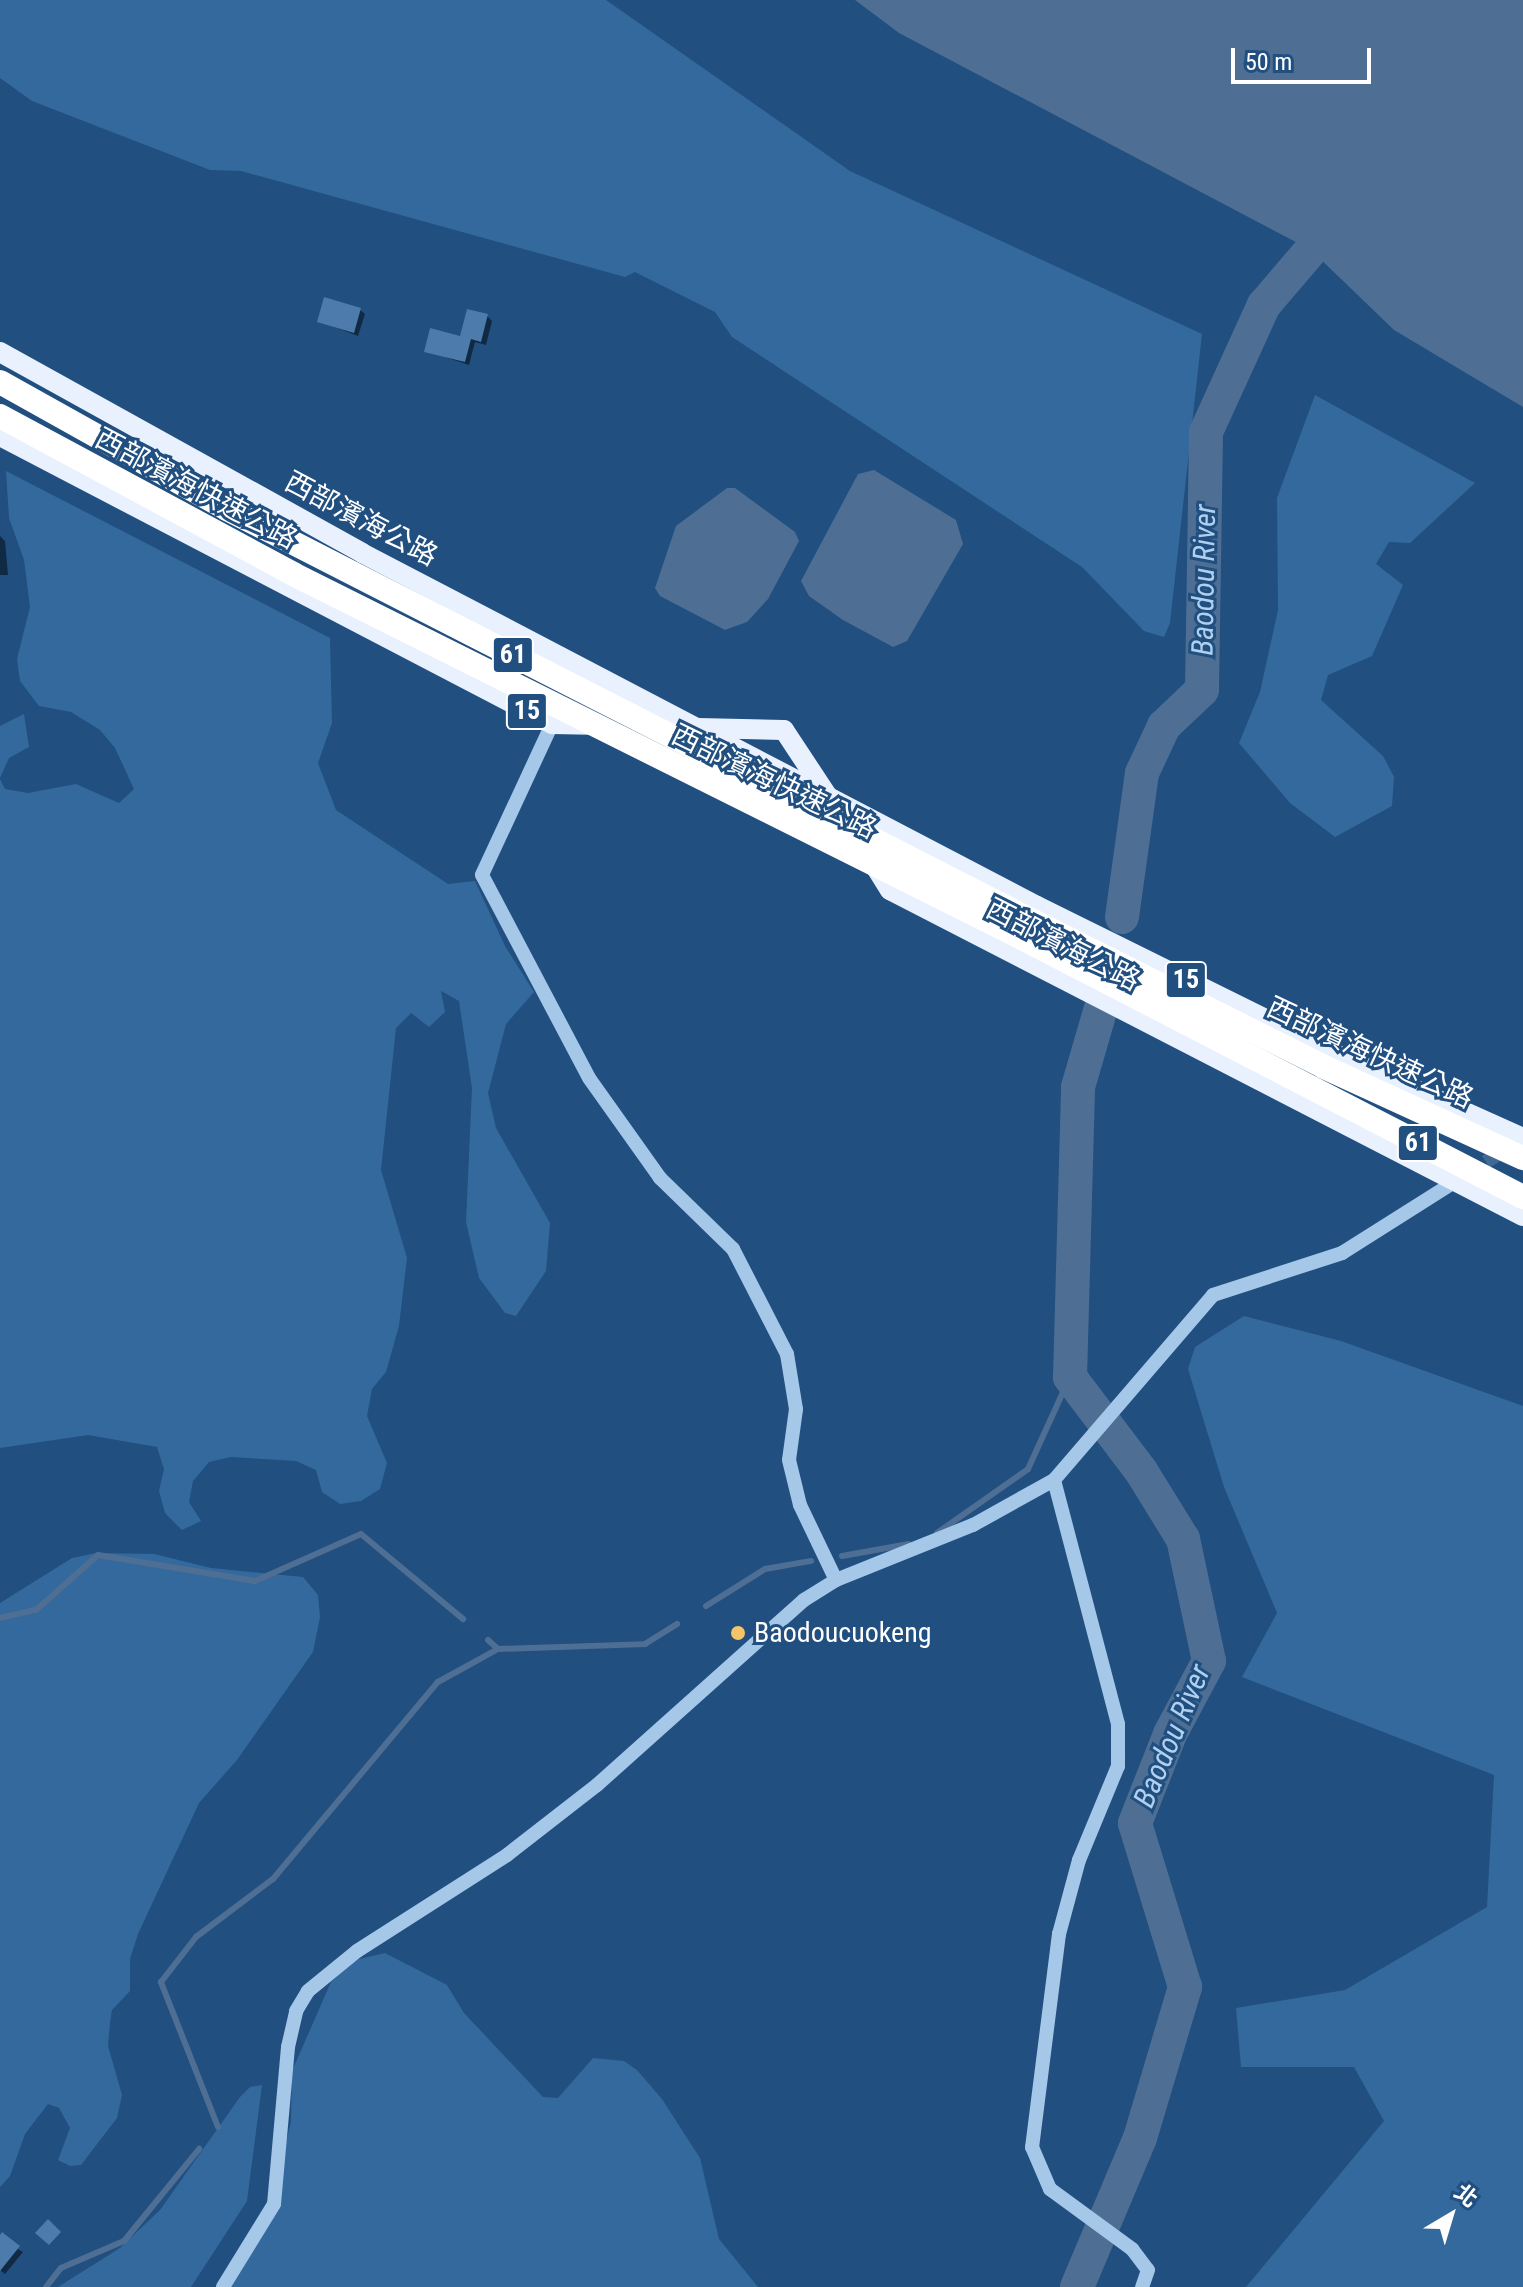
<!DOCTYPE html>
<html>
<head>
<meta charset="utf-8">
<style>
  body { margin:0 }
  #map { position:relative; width:1523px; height:2287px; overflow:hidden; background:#204f80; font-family:"Roboto Condensed","Noto Sans TC",sans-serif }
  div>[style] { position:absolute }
  .green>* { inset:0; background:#34699e }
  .water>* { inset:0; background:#4e6f93 }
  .shadow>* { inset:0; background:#0007 }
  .stream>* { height:6px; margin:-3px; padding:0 3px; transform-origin:3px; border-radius:3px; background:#4e6f93 }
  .river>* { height:34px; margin:-17px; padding:0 17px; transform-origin:17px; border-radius:17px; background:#4e6f93 }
  .building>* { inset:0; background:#4d7bab }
  .minor-tunnel>* { height:14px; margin-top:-7px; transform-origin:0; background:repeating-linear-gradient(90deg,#416993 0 14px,transparent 0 21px) }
  .minor>* { height:14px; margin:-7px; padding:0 7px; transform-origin:7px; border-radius:7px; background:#a5c7e8 }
  .major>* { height:20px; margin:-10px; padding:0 10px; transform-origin:10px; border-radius:10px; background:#e8f1fd }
  .highway>* { height:24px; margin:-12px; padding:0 12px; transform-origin:12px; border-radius:12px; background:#fff }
  .dots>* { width:22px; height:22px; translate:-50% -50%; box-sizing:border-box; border:4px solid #204f80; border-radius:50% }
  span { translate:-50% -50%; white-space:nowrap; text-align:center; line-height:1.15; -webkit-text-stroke:6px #204f80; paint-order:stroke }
  .shield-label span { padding:2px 6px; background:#204f80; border:2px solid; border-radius:6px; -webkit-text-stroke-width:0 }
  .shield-label { font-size:26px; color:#fff; font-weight:700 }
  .street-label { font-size:28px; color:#fff }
  .poi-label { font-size:28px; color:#fff }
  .left { translate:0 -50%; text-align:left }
  .water-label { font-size:30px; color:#b1d0ef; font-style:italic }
  .north { position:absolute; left:1411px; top:2175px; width:80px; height:80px; -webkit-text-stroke:6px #204f80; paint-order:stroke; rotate:38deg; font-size:22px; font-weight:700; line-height:32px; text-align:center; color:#fff }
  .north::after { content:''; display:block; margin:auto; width:28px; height:36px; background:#fff; clip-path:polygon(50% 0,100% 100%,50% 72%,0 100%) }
  .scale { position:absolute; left:1231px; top:48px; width:140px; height:36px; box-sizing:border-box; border:4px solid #fff; border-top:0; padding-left:10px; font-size:24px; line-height:28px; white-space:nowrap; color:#fff; -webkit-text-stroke:6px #204f80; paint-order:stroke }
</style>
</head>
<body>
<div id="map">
  <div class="green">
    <i style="clip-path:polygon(0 0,606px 0,850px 171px,1202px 334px,1170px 623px,1164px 637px,1144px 631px,1082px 567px,732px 337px,715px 312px,635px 272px,625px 277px,241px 171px,210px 170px,32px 101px,0 78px)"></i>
    <i style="clip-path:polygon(1315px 395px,1475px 483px,1410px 543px,1389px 542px,1376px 564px,1403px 585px,1372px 656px,1328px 675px,1321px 700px,1383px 756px,1394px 777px,1392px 806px,1335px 837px,1290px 803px,1239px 743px,1260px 692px,1278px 610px,1277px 498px)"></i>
    <i style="clip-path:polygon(6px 471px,330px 638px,332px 723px,318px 763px,336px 810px,448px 884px,475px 881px,505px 946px,534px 992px,506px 1024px,488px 1093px,496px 1128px,550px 1223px,546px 1271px,516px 1316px,505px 1313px,479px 1278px,466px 1222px,472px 1088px,459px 1001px,441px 991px,445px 1012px,429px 1027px,411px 1013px,396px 1028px,381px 1170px,407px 1258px,399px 1326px,386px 1372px,372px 1389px,367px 1416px,387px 1463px,380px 1489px,361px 1501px,340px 1504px,322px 1492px,316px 1470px,296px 1461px,231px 1457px,209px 1462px,193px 1481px,189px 1502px,201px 1521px,182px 1530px,165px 1513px,159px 1491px,164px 1469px,157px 1447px,88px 1435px,0 1448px,0 779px,5px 789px,28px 793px,76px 784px,119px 803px,134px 789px,115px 748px,100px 730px,71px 712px,39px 706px,20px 681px,17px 659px,30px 607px,24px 560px,9px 518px)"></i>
    <i style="clip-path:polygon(24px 714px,29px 747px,9px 758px,0 778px,0 726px)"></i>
    <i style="clip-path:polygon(1244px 1316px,1341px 1341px,1523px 1406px,1523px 2287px,1246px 2287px,1384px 2121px,1354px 2067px,1241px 2067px,1236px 2008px,1345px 1990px,1487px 1907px,1494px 1775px,1242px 1677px,1277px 1613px,1224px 1487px,1188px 1369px,1195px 1347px)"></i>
    <i style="clip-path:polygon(96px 1553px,154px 1554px,211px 1568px,303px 1577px,318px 1595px,320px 1617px,313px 1652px,237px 1760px,199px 1803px,138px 1934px,130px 1959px,130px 1991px,112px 2010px,110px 2022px,108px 2046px,122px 2095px,117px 2118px,81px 2165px,70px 2166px,58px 2160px,70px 2128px,59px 2108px,48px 2104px,25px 2134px,10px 2176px,0 2187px,0 1603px,72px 1558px)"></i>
    <i style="clip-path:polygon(385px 1953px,447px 1985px,464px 2013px,543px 2097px,558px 2098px,593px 2058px,624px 2061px,637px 2070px,662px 2099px,700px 2158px,719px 2239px,758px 2287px,231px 2287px,264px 2230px,291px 2122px,292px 2071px,331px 1982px,355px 1960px)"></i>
    <i style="clip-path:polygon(262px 2085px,247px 2201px,191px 2287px,58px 2287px,120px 2248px,160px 2210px,240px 2097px,250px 2087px)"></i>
  </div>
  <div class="water">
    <i style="clip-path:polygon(855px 0,1523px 0,1523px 407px,1394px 330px,1311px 250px,899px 33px)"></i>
    <i style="clip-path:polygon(874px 470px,956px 520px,963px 544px,907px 641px,893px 647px,843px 620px,809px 596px,801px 581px,858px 474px)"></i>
    <i style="clip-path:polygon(727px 488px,735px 488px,795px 532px,799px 541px,768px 599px,747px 622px,725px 630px,660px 596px,655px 588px,676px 526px)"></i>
  </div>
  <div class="shadow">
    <i style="clip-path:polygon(360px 310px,365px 314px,358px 336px,319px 321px)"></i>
    <i style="clip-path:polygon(487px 316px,492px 321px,486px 345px,475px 342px,469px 365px,427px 351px,461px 339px)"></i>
    <i style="clip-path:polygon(0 536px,5px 541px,8px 575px,0 575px)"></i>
    <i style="clip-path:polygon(0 2239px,23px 2252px,5px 2274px,0 2270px)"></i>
  </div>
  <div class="stream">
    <i style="left:937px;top:1533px;width:111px;rotate:-35.1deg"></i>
    <i style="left:1028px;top:1469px;width:101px;rotate:-65.5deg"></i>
    <i style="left:842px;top:1556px;width:68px;rotate:-10.2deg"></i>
    <i style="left:706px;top:1606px;width:70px;rotate:-32.1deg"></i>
    <i style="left:765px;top:1569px;width:47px;rotate:-9.9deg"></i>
    <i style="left:0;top:1618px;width:37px;rotate:-13deg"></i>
    <i style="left:36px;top:1610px;width:83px;rotate:-41.6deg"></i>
    <i style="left:98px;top:1555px;width:159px;rotate:9.4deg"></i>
    <i style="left:255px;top:1581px;width:116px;rotate:-23.9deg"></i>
    <i style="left:361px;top:1534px;width:133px;rotate:39.8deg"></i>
    <i style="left:488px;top:1640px;width:13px;rotate:42deg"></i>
    <i style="left:218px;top:2127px;width:156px;rotate:-111.5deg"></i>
    <i style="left:161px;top:1982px;width:57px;rotate:-52.1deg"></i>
    <i style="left:196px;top:1937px;width:96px;rotate:-37deg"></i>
    <i style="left:273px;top:1879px;width:257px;rotate:-50.1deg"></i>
    <i style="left:438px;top:1682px;width:68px;rotate:-28.8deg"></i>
    <i style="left:498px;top:1649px;width:147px;rotate:-1.9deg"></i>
    <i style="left:645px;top:1644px;width:38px;rotate:-32deg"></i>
    <i style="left:46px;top:2287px;width:24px;rotate:-52deg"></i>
    <i style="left:61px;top:2268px;width:69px;rotate:-23.2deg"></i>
    <i style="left:124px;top:2241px;width:119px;rotate:-50.8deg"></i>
  </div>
  <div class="river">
    <i style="left:1122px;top:917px;width:145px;rotate:-82.1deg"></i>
    <i style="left:1142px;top:773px;width:52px;rotate:-64.9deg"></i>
    <i style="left:1164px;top:726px;width:52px;rotate:-43.5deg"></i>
    <i style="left:1202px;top:690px;width:258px;rotate:-89.1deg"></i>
    <i style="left:1206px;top:432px;width:140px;rotate:-65.5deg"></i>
    <i style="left:1264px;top:305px;width:72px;rotate:-49.5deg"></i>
    <i style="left:1077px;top:2287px;width:162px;rotate:-67.1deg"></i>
    <i style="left:1140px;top:2138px;width:158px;rotate:-73.4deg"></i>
    <i style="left:1185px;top:1987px;width:171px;rotate:-107deg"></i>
    <i style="left:1135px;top:1823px;width:96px;rotate:-68.5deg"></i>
    <i style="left:1170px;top:1734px;width:83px;rotate:-61.9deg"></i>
    <i style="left:1209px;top:1661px;width:125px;rotate:-102deg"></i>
    <i style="left:1183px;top:1539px;width:80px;rotate:-121.7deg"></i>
    <i style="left:1141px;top:1471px;width:118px;rotate:-127.1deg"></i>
    <i style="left:1070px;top:1377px;width:290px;rotate:-88.4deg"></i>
    <i style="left:1078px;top:1087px;width:82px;rotate:-73.8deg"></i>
  </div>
  <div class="building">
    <i style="clip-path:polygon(324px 297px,361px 308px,354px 333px,317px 322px)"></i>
    <i style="clip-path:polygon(467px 309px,488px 314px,481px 342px,471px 339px,465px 362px,424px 352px,430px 328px,460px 336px)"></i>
    <i style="clip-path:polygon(48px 2219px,61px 2232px,49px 2245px,35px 2233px)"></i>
    <i style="clip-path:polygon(2px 2232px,20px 2246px,0 2271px,0 2235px)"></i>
  </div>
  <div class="minor-tunnel">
    <i style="left:1468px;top:1173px;width:47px;rotate:-32deg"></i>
  </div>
  <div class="minor">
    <i style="left:552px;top:724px;width:166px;rotate:114.9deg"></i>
    <i style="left:482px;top:875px;width:229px;rotate:62.2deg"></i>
    <i style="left:589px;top:1078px;width:123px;rotate:54.6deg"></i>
    <i style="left:660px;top:1178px;width:102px;rotate:44.2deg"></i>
    <i style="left:733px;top:1249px;width:118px;rotate:62.8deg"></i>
    <i style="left:787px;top:1354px;width:56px;rotate:80.7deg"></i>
    <i style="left:796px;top:1409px;width:51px;rotate:97.8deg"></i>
    <i style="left:789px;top:1460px;width:46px;rotate:76.3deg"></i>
    <i style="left:800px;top:1505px;width:83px;rotate:64.4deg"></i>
    <i style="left:1054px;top:1480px;width:252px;rotate:75.3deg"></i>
    <i style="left:1118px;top:1724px;width:42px;rotate:90deg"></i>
    <i style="left:1118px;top:1766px;width:102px;rotate:112.5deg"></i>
    <i style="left:1079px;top:1860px;width:77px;rotate:105.1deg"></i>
    <i style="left:1059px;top:1934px;width:215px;rotate:97.2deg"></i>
    <i style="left:1032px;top:2147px;width:46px;rotate:66.8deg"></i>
    <i style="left:1050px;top:2189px;width:102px;rotate:36.2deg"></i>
    <i style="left:1132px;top:2249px;width:26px;rotate:53deg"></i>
    <i style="left:1148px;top:2270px;width:18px;rotate:109deg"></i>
    <i style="left:223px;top:2287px;width:97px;rotate:-58.4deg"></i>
    <i style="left:274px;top:2204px;width:158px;rotate:-84.9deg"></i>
    <i style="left:288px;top:2047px;width:37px;rotate:-77deg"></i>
    <i style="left:296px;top:2011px;width:23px;rotate:-59deg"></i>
    <i style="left:308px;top:1991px;width:63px;rotate:-39.2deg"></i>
    <i style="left:357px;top:1951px;width:178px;rotate:-32.6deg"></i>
    <i style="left:507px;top:1855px;width:114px;rotate:-37.9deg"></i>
    <i style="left:597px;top:1785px;width:278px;rotate:-41.8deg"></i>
    <i style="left:804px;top:1600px;width:38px;rotate:-32deg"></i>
    <i style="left:836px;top:1580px;width:148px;rotate:-21.9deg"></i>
    <i style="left:973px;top:1525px;width:93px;rotate:-29.1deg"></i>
    <i style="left:1054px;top:1480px;width:244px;rotate:-49.3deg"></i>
    <i style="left:1213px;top:1295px;width:136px;rotate:-18deg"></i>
    <i style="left:1342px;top:1253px;width:135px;rotate:-32.3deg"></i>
  </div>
  <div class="major">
    <i style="left:0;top:352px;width:414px;rotate:29deg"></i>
    <i style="left:362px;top:553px;width:762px;rotate:27.61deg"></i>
    <i style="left:1037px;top:906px;width:331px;rotate:26.3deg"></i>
    <i style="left:1334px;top:1053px;width:207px;rotate:24.2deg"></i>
    <i style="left:0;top:436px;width:623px;rotate:27.55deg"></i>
    <i style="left:552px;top:724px;width:39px;rotate:1deg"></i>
    <i style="left:655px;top:727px;width:129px;rotate:1.3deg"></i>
    <i style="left:784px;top:730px;width:116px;rotate:56.6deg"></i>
    <i style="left:873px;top:863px;width:32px;rotate:58deg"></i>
    <i style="left:890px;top:890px;width:712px;rotate:27.25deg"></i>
  </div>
  <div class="highway">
    <i style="left:0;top:382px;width:260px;rotate:29.2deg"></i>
    <i style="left:227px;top:509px;width:903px;rotate:27.08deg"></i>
    <i style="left:1031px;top:920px;width:328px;rotate:26.6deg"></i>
    <i style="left:1324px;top:1067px;width:219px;rotate:24.6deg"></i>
    <i style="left:0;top:416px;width:333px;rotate:28.3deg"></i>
    <i style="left:293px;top:574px;width:815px;rotate:26.53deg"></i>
    <i style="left:1022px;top:938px;width:564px;rotate:27.34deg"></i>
  </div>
  <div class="dots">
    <i style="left:738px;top:1633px;background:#f5c466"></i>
  </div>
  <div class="shield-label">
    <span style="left:513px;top:655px">61</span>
    <span style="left:527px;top:711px">15</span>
    <span style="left:1186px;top:980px">15</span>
    <span style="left:1418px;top:1143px">61</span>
  </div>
  <div class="street-label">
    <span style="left:196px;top:489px;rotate:28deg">西部濱海快速公路</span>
    <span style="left:361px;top:519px;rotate:28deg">西部濱海公路</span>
    <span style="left:774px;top:782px;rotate:26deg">西部濱海快速公路</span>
    <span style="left:1063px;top:945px;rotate:27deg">西部濱海公路</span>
    <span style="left:1370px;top:1053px;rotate:25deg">西部濱海快速公路</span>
  </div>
  <div class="poi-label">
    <span class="left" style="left:754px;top:1633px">Baodoucuokeng</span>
  </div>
  <div class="water-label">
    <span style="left:1204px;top:580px;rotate:-89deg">Baodou River</span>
    <span style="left:1172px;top:1736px;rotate:-67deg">Baodou River</span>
  </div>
  <div class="north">北</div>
  <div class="scale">50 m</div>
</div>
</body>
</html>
